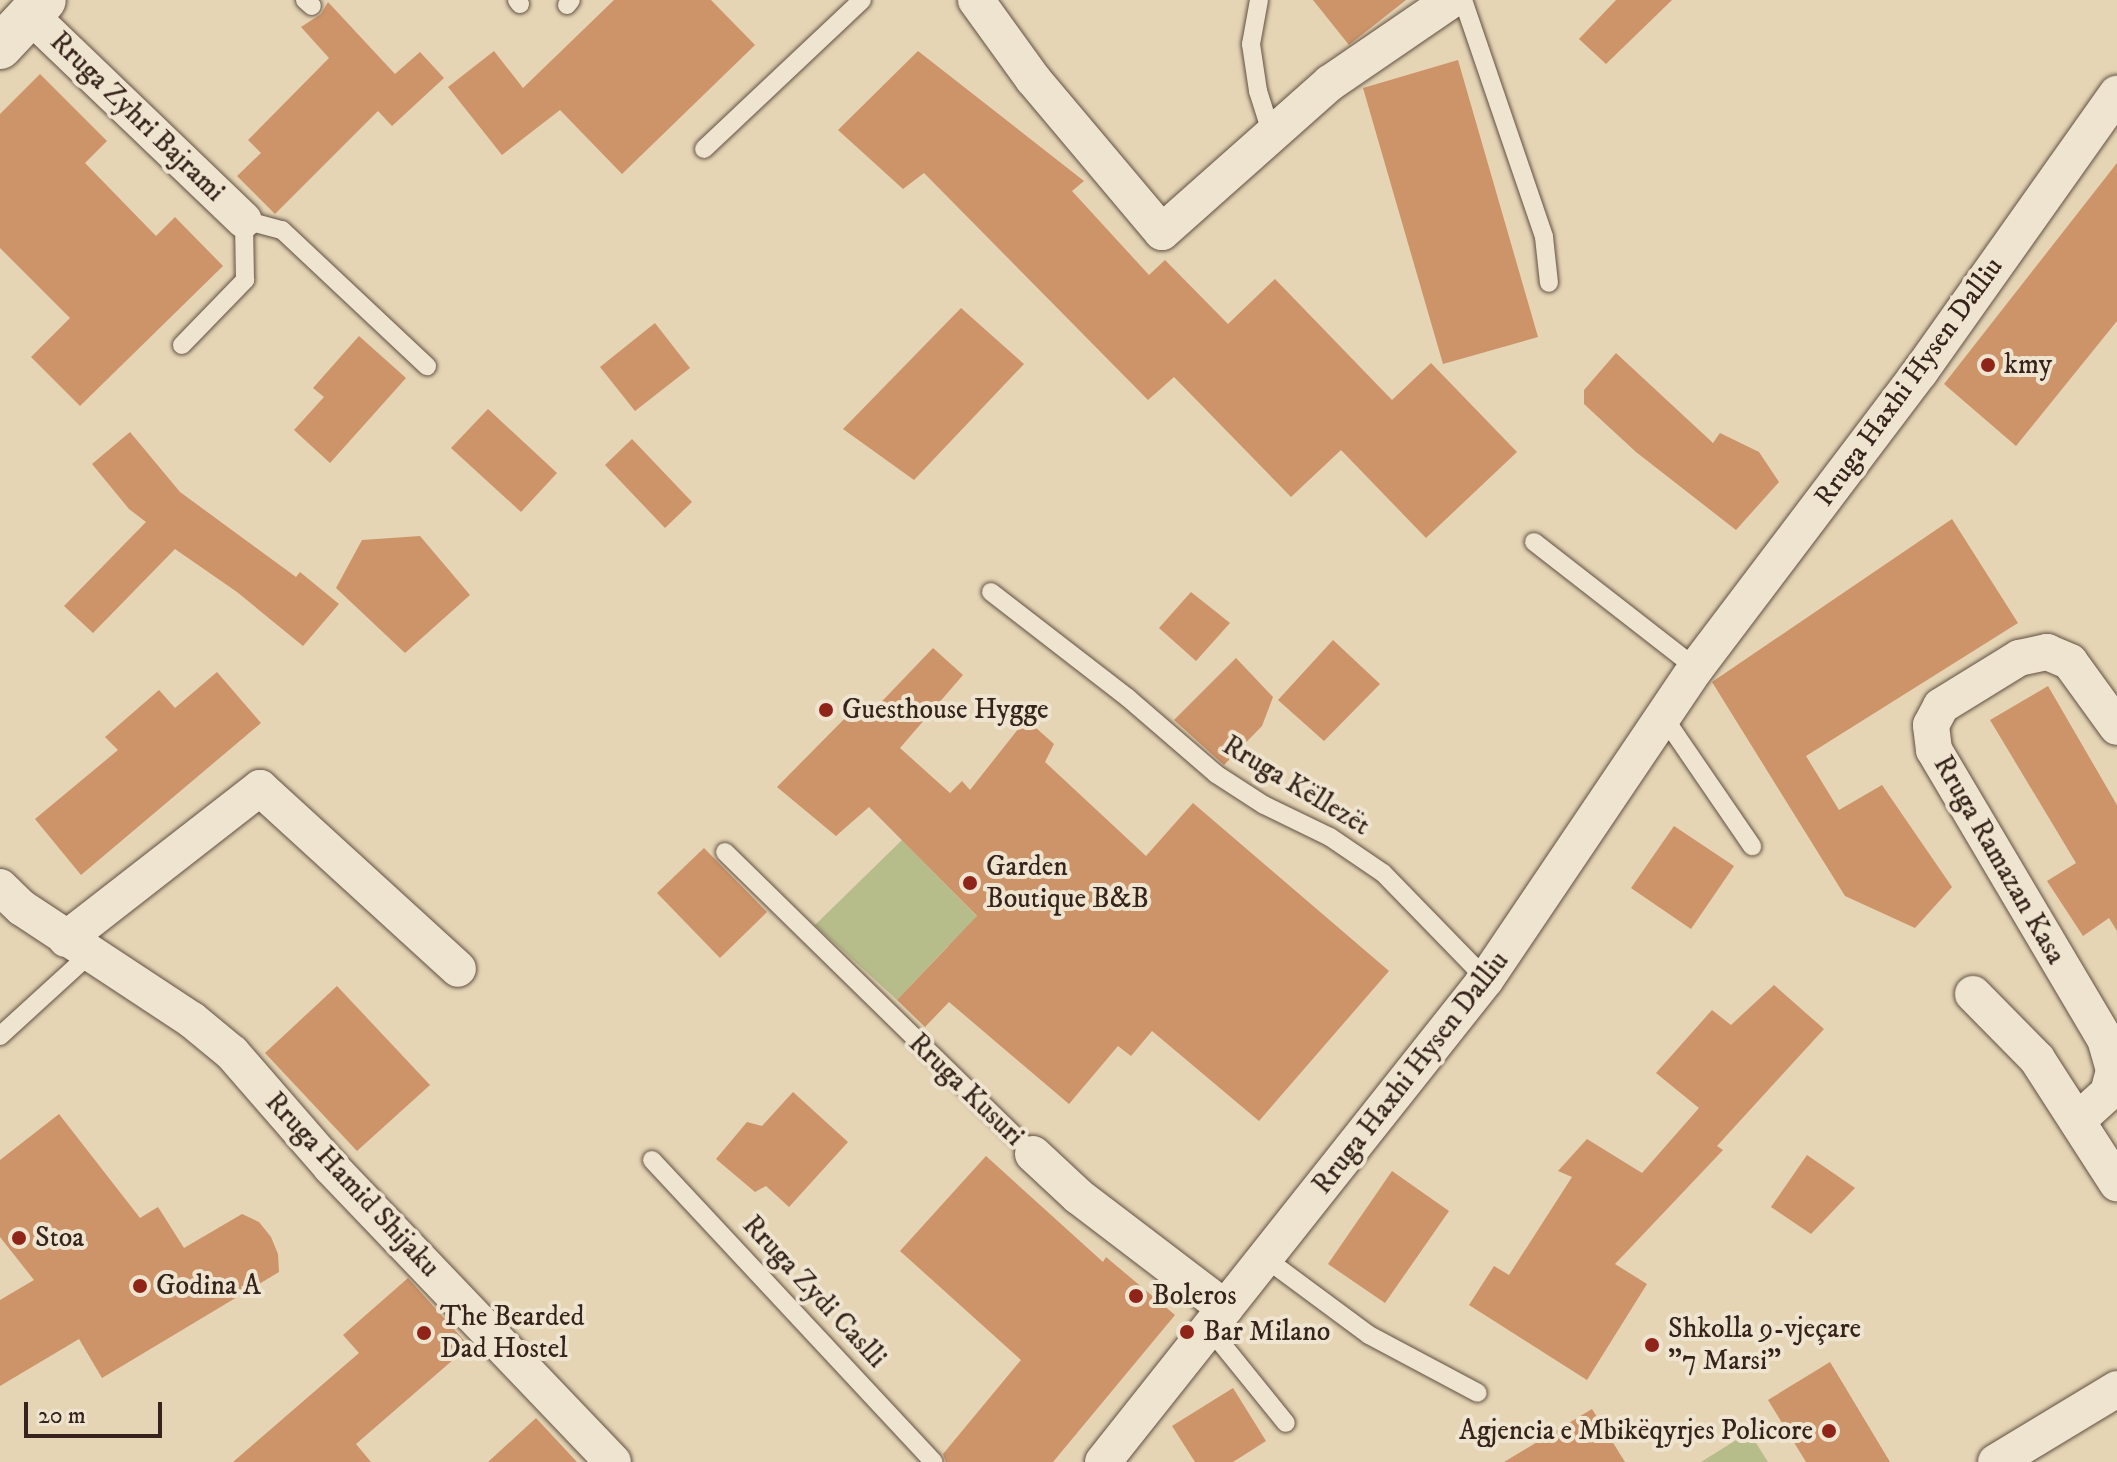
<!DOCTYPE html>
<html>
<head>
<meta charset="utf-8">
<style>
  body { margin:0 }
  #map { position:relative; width:2117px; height:1462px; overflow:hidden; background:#e5d5b5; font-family:"IM FELL DW Pica",serif }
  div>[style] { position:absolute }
  .green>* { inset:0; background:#b7bc8b }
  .building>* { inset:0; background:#cd9369 }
  .roads { filter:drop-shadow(0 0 2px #625042) drop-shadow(0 0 2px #625042) }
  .service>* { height:18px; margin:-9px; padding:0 9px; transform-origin:9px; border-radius:9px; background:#eee4cf }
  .minor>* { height:36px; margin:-18px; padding:0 18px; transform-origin:18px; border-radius:18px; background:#eee4cf }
  .tertiary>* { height:44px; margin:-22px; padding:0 22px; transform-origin:22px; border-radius:22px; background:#eee4cf }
  .dots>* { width:22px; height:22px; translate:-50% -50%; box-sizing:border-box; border:4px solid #eee4cf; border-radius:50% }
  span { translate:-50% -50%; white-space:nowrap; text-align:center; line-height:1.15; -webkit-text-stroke:8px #eee4cf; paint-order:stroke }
  .street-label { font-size:28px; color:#36231b }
  .poi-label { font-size:28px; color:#36231b }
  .left { translate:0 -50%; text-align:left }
  .right { translate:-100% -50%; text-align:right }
  .scale { position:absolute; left:24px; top:1402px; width:138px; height:36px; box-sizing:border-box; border:4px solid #36231b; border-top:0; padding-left:10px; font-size:24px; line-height:28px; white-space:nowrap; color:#36231b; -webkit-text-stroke:6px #eee4cf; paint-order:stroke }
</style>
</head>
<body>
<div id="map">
  <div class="green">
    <i style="clip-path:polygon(902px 840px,1000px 940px,948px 946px,897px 1000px,815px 925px)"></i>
    <i style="clip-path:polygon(1749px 1432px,1768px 1462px,1701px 1462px)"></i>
  </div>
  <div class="building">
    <i style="clip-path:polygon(614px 0,711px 0,755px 45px,622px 174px,560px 110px,502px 155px,448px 87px,494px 51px,523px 88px)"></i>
    <i style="clip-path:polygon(1313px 0,1406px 0,1349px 45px)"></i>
    <i style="clip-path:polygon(1616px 0,1672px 0,1606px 64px,1579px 39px)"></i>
    <i style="clip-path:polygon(328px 2px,395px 74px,420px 52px,444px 78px,392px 126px,378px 111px,275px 214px,237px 176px,261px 153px,248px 140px,329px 58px,301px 27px,321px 14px)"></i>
    <i style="clip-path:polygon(918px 51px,1084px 181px,1072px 191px,1149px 275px,1165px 260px,1228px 324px,1275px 279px,1392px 400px,1431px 363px,1517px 452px,1426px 538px,1341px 450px,1291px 497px,1174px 377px,1148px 400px,924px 173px,903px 189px,838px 130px)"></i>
    <i style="clip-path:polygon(1458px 60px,1538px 337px,1443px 364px,1363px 88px)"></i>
    <i style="clip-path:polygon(40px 74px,107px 141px,85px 163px,156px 236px,175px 217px,223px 266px,80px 406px,31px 357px,70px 318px,0 248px,0 114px)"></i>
    <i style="clip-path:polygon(2117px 163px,2117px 321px,2016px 446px,1944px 384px)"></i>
    <i style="clip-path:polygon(961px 308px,1024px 364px,914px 480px,843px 429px)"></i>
    <i style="clip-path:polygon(655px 323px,690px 368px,635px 411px,600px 367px)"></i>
    <i style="clip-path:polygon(359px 336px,406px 378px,330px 463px,294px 430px,324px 397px,313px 388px)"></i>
    <i style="clip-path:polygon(1616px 353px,1713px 443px,1720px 433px,1759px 452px,1779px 482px,1736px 530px,1636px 452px,1584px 404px,1584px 390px)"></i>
    <i style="clip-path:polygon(488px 409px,557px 473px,521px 512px,451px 448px)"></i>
    <i style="clip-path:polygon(130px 432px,180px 492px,296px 577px,300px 572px,339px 604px,303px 646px,237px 592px,175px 549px,93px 633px,64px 606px,146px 522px,129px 509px,92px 464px)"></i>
    <i style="clip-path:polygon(632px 439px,692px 502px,665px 528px,605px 465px)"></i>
    <i style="clip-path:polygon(1952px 519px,2018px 623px,1806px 756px,1839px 810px,1882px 785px,1952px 887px,1915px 928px,1845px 896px,1712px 682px)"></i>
    <i style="clip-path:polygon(420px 536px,470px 595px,405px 653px,336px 588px,362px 540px)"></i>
    <i style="clip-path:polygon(1191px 592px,1230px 623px,1196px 661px,1159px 628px)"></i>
    <i style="clip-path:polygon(1333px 640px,1380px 684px,1324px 741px,1278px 700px)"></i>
    <i style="clip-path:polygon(933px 648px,963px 675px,900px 748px,950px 793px,962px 781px,970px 790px,1026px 719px,1054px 744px,1045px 762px,1146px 856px,1193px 803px,1389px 971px,1259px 1121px,1152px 1031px,1131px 1056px,1118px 1046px,1069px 1104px,949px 1002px,925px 1027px,897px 1000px,977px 916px,869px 807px,836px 836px,777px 787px,855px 708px,866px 718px)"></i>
    <i style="clip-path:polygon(1236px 658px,1273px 697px,1262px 726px,1224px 765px,1174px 720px)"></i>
    <i style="clip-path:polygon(217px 672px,261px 723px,81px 875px,35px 819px,118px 750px,105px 737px,159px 690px,175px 708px)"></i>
    <i style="clip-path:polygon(2048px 686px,2117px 805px,2117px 931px,2109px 918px,2083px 936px,2047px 881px,2076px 863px,1990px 720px)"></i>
    <i style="clip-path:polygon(1674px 826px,1734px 866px,1691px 929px,1631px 888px)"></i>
    <i style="clip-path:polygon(704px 848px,767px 912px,720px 958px,657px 893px)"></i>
    <i style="clip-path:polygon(1774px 985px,1824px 1029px,1717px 1146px,1723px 1150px,1615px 1264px,1647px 1284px,1587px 1380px,1469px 1305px,1494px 1266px,1509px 1275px,1572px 1177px,1558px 1171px,1587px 1139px,1642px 1173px,1699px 1108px,1656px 1073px,1712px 1010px,1731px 1025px)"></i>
    <i style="clip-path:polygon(337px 986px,430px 1085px,357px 1151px,265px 1053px)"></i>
    <i style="clip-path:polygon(793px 1092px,848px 1142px,789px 1207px,766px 1186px,755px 1192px,716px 1159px,747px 1122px,762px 1126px)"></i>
    <i style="clip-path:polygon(59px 1114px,140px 1218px,158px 1207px,184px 1248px,242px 1214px,259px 1222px,271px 1237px,278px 1254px,279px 1272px,102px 1378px,79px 1339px,0 1386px,0 1300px,34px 1280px,0 1237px,0 1160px)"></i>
    <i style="clip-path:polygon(1807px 1155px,1855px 1188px,1811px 1234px,1771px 1207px)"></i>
    <i style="clip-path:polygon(986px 1156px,1103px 1262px,1106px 1257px,1175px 1315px,1053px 1462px,946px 1462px,943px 1454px,1021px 1360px,900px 1251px)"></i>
    <i style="clip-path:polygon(1392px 1171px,1449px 1211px,1385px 1303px,1328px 1264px)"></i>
    <i style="clip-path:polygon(408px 1278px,469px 1346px,356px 1444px,371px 1462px,233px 1462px,359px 1353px,343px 1335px)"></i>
    <i style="clip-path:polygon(1830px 1362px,1890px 1462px,1806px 1462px,1768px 1400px)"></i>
    <i style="clip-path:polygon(1233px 1388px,1266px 1441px,1233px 1462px,1195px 1462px,1172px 1426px)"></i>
    <i style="clip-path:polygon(1592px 1409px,1625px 1462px,1504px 1462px)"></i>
    <i style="clip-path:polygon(536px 1418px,577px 1462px,488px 1462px)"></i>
  </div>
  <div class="roads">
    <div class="service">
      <i style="left:305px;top:0;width:9px;rotate:41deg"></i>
      <i style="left:517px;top:0;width:5px;rotate:53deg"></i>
      <i style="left:1259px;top:0;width:45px;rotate:100.3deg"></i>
      <i style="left:1251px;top:44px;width:48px;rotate:81.5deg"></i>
      <i style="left:1258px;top:91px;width:43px;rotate:72.4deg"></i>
      <i style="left:1463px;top:0;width:250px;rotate:71.1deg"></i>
      <i style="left:1544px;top:237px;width:46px;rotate:83.8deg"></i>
      <i style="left:567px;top:5px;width:6px;rotate:-51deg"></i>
      <i style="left:704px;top:149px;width:217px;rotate:-43.3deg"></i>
      <i style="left:182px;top:345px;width:91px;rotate:-45.9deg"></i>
      <i style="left:245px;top:280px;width:60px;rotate:-91deg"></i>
      <i style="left:244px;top:220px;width:39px;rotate:15deg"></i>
      <i style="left:282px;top:230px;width:199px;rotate:43.2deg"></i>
      <i style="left:1534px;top:542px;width:205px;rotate:37.9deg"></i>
      <i style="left:991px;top:592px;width:173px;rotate:37.7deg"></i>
      <i style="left:1128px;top:698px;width:116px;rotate:40.8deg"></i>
      <i style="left:1216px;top:774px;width:57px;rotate:32.9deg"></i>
      <i style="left:1264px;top:805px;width:73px;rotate:25.9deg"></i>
      <i style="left:1330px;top:837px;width:64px;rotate:34.2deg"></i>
      <i style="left:1383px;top:873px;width:148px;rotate:45.8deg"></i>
      <i style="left:1663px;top:716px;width:158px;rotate:55.6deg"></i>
      <i style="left:725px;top:852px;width:431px;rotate:44.4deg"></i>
      <i style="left:0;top:1036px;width:123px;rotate:-42.4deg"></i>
      <i style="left:652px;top:1160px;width:413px;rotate:47deg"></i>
      <i style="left:1265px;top:1258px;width:129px;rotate:36.5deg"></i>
      <i style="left:1369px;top:1335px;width:123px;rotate:28deg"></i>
      <i style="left:1209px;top:1328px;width:122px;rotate:51deg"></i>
    </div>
    <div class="minor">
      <i style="left:976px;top:0;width:97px;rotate:54.2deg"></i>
      <i style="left:1033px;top:79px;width:200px;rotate:49.9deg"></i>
      <i style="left:1162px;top:232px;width:225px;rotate:-41.6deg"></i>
      <i style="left:1330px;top:83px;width:147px;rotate:-34.4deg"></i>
      <i style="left:30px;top:15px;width:296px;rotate:43.8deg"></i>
      <i style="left:0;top:887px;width:30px;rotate:44deg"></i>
      <i style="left:22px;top:908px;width:204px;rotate:33.4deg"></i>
      <i style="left:192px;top:1020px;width:52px;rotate:39.5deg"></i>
      <i style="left:232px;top:1053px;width:151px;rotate:49deg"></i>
      <i style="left:331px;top:1167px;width:408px;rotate:46.3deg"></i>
      <i style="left:66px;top:939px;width:246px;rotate:-37.9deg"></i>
      <i style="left:260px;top:788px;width:268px;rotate:42.4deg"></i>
      <i style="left:1973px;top:994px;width:91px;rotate:45.4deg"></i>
      <i style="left:2037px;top:1059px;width:148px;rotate:57.2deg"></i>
      <i style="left:2078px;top:1120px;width:40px;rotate:-42deg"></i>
      <i style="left:2108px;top:1093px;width:24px;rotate:-75deg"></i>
      <i style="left:2114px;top:1070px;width:32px;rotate:-106deg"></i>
      <i style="left:2105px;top:1039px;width:336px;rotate:-120.6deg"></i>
      <i style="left:1934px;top:750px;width:25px;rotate:-97deg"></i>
      <i style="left:1931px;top:725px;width:21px;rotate:-62deg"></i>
      <i style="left:1941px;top:706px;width:92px;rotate:-31.6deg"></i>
      <i style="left:2019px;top:658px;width:29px;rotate:-12deg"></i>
      <i style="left:2047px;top:652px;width:25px;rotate:23deg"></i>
      <i style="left:2070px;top:662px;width:80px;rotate:54.1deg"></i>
      <i style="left:1033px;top:1154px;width:62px;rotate:43deg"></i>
      <i style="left:1078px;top:1196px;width:185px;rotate:37.3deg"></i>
      <i style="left:1103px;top:1462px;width:616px;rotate:-51.59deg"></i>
      <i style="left:1486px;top:979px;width:375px;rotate:-56deg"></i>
      <i style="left:1696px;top:668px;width:371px;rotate:-52.9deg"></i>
      <i style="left:1920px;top:372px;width:341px;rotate:-54.7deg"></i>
      <i style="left:1996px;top:1462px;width:141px;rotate:-31.1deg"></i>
    </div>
    <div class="tertiary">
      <i style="left:0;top:47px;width:64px;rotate:-46.9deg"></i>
    </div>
  </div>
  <div class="dots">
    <i style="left:1988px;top:365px;background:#8f2418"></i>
    <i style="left:826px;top:710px;background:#8f2418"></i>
    <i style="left:970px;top:883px;background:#8f2418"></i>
    <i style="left:19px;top:1238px;background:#8f2418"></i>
    <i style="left:140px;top:1286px;background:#8f2418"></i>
    <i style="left:1136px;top:1296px;background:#8f2418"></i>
    <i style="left:1187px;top:1332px;background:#8f2418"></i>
    <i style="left:424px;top:1333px;background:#8f2418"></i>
    <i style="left:1652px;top:1345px;background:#8f2418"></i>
    <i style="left:1829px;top:1431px;background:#8f2418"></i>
  </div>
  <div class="street-label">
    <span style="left:137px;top:117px;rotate:44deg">Rruga Zyhri Bajrami</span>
    <span style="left:1909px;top:382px;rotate:-54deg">Rruga Haxhi Hysen Dalliu</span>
    <span style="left:1296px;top:786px;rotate:31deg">Rruga Këllezët</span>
    <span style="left:1999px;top:860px;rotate:60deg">Rruga Ramazan Kasa</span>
    <span style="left:1411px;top:1073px;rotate:-52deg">Rruga Haxhi Hysen Dalliu</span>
    <span style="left:966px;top:1090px;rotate:44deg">Rruga Kusuri</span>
    <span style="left:352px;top:1185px;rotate:47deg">Rruga Hamid Shijaku</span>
    <span style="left:814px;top:1292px;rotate:47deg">Rruga Zydi Caslli</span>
  </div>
  <div class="poi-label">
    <span class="left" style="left:2004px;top:365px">kmy</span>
    <span class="left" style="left:842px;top:710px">Guesthouse Hygge</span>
    <span class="left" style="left:986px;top:883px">Garden<br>Boutique B&amp;B</span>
    <span class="left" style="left:35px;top:1238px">Stoa</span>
    <span class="left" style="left:156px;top:1286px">Godina A</span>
    <span class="left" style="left:1152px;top:1296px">Boleros</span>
    <span class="left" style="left:440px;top:1333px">The Bearded<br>Dad Hostel</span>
    <span class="left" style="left:1668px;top:1345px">Shkolla 9-vjeçare<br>"7 Marsi"</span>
    <span class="left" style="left:1203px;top:1332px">Bar Milano</span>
    <span class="right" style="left:1813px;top:1431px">Agjencia e Mbikëqyrjes Policore</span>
  </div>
  <div class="scale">20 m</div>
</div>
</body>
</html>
